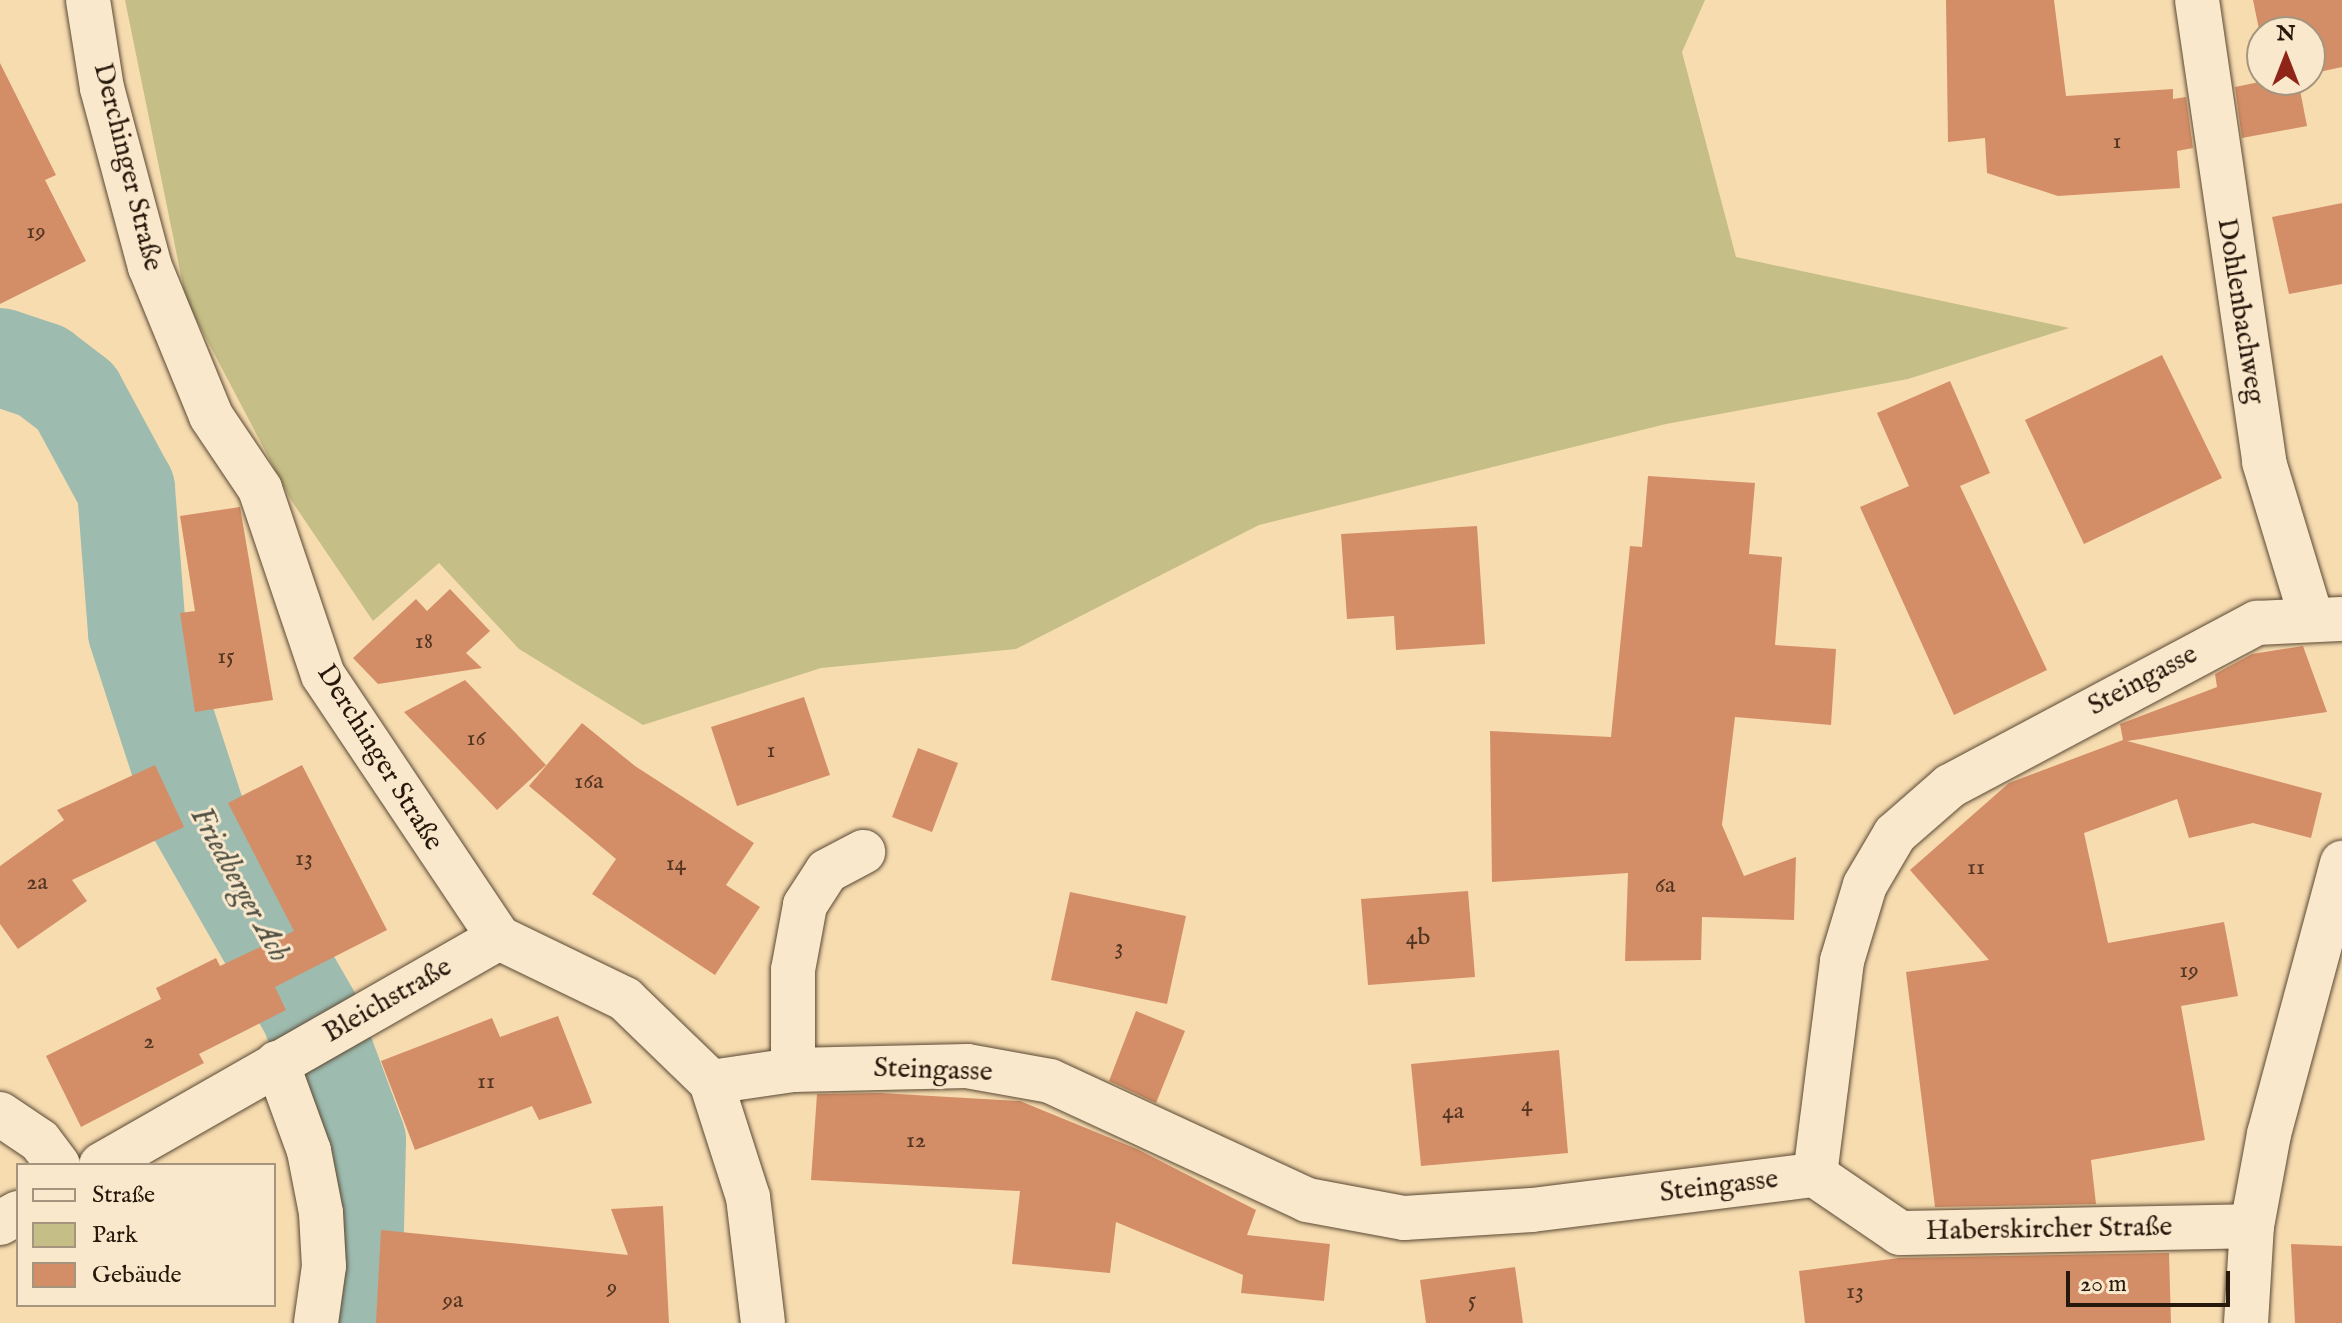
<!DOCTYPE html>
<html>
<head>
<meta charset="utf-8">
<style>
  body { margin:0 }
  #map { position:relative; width:2342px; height:1323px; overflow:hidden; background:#f7dcb0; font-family:"IM FELL English",serif }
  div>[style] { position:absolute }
  .green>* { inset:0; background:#c5be86 }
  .river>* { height:98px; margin:-49px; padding:0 49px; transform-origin:49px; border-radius:49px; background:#9dbbaf }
  .building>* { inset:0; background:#d48e67 }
  .roads { filter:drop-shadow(0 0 2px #5a4934) drop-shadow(0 0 2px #5a4934) }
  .minor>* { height:44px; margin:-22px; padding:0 22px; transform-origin:22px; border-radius:22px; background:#fae8cc }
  span { translate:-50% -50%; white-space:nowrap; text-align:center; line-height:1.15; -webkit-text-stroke:6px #fae8cc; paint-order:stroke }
  .number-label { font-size:24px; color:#523622 }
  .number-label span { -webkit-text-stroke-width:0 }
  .street-label { font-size:28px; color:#26180b }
  .water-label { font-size:30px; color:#505144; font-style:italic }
  .legend { position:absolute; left:16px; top:1163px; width:260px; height:144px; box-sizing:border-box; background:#fae8cc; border:2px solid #a5957f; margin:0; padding:10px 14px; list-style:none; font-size:24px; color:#26180b }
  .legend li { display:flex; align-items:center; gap:16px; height:40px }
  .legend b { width:40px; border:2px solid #a5957f }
  .north { position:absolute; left:2246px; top:16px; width:80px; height:80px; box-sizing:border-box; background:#fae8cc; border:2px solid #a5957f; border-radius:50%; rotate:0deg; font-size:22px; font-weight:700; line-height:32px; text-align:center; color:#26180b }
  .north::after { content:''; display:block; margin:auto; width:28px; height:36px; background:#8f2418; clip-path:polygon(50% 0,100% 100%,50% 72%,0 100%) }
  .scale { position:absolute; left:2066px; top:1271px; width:164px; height:36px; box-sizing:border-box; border:4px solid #26180b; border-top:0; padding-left:10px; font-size:24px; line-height:28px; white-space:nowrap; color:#26180b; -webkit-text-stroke:6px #fae8cc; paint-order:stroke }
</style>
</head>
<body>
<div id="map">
  <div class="green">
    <i style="clip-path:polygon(125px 0,1705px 0,1682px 52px,1736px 257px,2069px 328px,1908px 379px,1666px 424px,1259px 525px,1016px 649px,821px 668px,643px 725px,519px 649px,439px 563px,373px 621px,291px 500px,186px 300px)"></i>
  </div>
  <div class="river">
    <i style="left:0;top:357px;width:44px;rotate:18.4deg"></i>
    <i style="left:42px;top:371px;width:43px;rotate:37.4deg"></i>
    <i style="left:76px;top:397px;width:105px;rotate:61.5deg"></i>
    <i style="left:126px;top:489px;width:143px;rotate:85.6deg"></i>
    <i style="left:137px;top:632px;width:191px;rotate:72deg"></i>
    <i style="left:196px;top:814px;width:229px;rotate:60.2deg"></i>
    <i style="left:310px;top:1013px;width:135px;rotate:69.7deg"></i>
    <i style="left:357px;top:1140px;width:183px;rotate:91.3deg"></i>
  </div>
  <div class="building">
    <i style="clip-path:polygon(1946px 0,2054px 0,2066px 96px,2173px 89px,2173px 99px,2186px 97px,2193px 148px,2177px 151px,2180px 188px,2058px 196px,1987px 173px,1985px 138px,1948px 142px)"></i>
    <i style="clip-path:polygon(2253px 0,2342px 0,2342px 67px,2310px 74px,2310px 32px,2262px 32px,2262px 44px)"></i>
    <i style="clip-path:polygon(0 63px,56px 175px,45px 180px,86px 261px,0 304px)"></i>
    <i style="clip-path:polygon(2269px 80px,2298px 80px,2307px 126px,2242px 138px,2235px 87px)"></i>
    <i style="clip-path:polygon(2342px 203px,2342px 284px,2289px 294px,2272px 217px)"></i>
    <i style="clip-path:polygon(2162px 355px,2222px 478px,2084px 544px,2025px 420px)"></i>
    <i style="clip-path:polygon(1950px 381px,1990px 473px,1960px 486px,2047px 670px,1954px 715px,1860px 507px,1909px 486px,1877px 413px)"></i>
    <i style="clip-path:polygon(1648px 476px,1755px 483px,1749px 554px,1782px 557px,1775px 645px,1836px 649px,1831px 725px,1735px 717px,1722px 825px,1744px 876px,1796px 857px,1794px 920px,1702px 917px,1701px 960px,1625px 961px,1628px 873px,1492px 882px,1490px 731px,1611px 737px,1630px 546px,1642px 547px)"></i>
    <i style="clip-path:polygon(240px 507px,273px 700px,195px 712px,180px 613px,195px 611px,180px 516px)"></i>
    <i style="clip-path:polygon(1477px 526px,1485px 644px,1396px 650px,1394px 616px,1347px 619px,1341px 534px)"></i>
    <i style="clip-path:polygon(450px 589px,490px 631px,466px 653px,482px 668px,378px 684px,353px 658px,416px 599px,427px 611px)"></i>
    <i style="clip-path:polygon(2303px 646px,2327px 712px,2127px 741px,2322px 793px,2311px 838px,2253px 823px,2189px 838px,2177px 799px,2084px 833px,2108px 943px,2224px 922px,2238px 996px,2181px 1006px,2205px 1140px,2091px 1160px,2096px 1204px,1935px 1207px,1906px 972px,1989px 960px,1910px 870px,2009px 783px,2123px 740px,2120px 724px,2217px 687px,2215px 674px,2252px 654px)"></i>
    <i style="clip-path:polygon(465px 680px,546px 765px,497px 810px,404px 712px)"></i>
    <i style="clip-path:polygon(804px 697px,830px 775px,737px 806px,711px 727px)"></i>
    <i style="clip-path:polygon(582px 723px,635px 766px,754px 843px,726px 885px,760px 907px,715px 975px,592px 894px,616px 859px,529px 786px)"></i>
    <i style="clip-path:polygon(918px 748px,958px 763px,932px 832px,892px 817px)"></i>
    <i style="clip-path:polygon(155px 765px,184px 827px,72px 880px,87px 901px,18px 949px,0 924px,0 866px,64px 820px,57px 810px)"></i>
    <i style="clip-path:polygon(302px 765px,387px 930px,275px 987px,286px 1010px,199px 1054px,204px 1063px,81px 1127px,46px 1056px,161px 999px,156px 988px,216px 958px,220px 966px,294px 931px,228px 803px)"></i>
    <i style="clip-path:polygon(1468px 891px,1475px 977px,1368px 985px,1361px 899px)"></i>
    <i style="clip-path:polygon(1070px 892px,1186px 916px,1167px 1004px,1051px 980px)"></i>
    <i style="clip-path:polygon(1136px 1011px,1185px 1031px,1156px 1103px,1109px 1081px)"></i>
    <i style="clip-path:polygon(558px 1016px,592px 1103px,539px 1120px,532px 1106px,415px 1150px,381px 1061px,492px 1018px,500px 1037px)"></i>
    <i style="clip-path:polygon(1559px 1050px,1568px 1153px,1421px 1166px,1411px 1064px)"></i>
    <i style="clip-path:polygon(880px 1093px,1020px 1101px,1137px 1149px,1256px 1210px,1247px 1235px,1330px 1244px,1324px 1301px,1241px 1293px,1243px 1275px,1116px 1222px,1110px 1273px,1012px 1264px,1020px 1191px,811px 1180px,817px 1094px)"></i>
    <i style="clip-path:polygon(663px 1206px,669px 1323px,376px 1323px,381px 1230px,628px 1255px,611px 1209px)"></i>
    <i style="clip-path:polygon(2291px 1244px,2342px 1246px,2342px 1323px,2295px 1323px)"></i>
    <i style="clip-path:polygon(2169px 1253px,2171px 1323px,1805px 1323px,1799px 1271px,1899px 1258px)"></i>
    <i style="clip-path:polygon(1515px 1267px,1523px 1323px,1426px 1323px,1420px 1280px)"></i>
  </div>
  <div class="roads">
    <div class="minor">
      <i style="left:88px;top:0;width:89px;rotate:81deg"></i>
      <i style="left:102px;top:88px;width:185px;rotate:75deg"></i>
      <i style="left:150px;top:267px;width:161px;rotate:67.7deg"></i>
      <i style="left:211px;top:416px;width:88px;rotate:56.1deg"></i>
      <i style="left:260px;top:489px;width:196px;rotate:71.3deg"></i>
      <i style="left:323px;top:675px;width:316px;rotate:56.2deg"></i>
      <i style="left:499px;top:938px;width:140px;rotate:25.8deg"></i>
      <i style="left:625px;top:999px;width:120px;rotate:44deg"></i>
      <i style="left:711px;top:1082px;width:121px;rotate:72.2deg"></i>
      <i style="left:748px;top:1197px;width:127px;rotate:83.2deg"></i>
      <i style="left:2197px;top:0;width:467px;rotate:81.7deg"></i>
      <i style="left:2264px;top:462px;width:162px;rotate:73.1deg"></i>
      <i style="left:277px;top:1063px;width:94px;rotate:70deg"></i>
      <i style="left:309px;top:1151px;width:63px;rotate:79deg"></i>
      <i style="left:321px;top:1213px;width:53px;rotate:86.8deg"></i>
      <i style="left:324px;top:1266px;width:58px;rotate:98deg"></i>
      <i style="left:793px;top:1070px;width:100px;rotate:-90deg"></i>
      <i style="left:793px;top:970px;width:66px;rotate:-79.5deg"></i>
      <i style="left:805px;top:905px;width:40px;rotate:-57.1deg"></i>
      <i style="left:827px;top:871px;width:41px;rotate:-27.8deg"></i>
      <i style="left:711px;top:1082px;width:83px;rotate:-8.3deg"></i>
      <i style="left:793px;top:1070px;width:174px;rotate:-1.3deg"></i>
      <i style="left:967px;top:1066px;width:84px;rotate:10.2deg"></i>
      <i style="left:1050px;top:1081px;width:283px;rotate:24.8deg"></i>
      <i style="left:1307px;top:1200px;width:99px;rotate:10.5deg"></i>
      <i style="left:1404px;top:1218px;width:128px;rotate:-3.6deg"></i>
      <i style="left:1532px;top:1210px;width:285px;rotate:-7.1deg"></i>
      <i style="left:1815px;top:1175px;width:216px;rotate:-82.8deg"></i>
      <i style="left:1842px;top:961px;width:79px;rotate:-73.2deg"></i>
      <i style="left:1865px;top:885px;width:59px;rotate:-59.5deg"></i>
      <i style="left:1895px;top:834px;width:73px;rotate:-41.1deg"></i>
      <i style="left:1950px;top:786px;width:348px;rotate:-28deg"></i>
      <i style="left:2257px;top:623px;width:85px;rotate:-2.7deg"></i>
      <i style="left:0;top:1114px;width:48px;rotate:34deg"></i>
      <i style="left:40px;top:1141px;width:30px;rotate:53deg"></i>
      <i style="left:101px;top:1165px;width:458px;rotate:-29.7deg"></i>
      <i style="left:1815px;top:1175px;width:103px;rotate:34.3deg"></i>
      <i style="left:1900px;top:1233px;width:352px;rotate:-1.1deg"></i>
      <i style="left:0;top:1223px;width:21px;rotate:-29deg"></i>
      <i style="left:2246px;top:1323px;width:97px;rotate:-86.5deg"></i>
      <i style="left:2252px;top:1226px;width:94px;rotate:-79.5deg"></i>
      <i style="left:2269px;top:1134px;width:281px;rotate:-74.9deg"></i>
    </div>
  </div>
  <div class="number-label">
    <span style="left:2117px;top:142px">1</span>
    <span style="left:36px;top:232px">19</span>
    <span style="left:424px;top:642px">18</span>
    <span style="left:226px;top:657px">15</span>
    <span style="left:476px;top:739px">16</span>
    <span style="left:771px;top:751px">1</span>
    <span style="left:589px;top:782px">16a</span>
    <span style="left:304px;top:859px">13</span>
    <span style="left:676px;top:864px">14</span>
    <span style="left:1976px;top:868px">11</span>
    <span style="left:37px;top:883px">2a</span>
    <span style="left:1665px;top:886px">6a</span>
    <span style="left:1418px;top:938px">4b</span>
    <span style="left:1119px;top:948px">3</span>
    <span style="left:2189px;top:971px">19</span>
    <span style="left:149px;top:1042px">2</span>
    <span style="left:486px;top:1082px">11</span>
    <span style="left:1527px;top:1105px">4</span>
    <span style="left:1453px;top:1112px">4a</span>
    <span style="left:916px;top:1141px">12</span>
    <span style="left:612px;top:1288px">9</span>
    <span style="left:1855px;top:1292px">13</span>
    <span style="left:453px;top:1301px">9a</span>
    <span style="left:1472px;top:1301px">5</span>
  </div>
  <div class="street-label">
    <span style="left:127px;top:167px;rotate:76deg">Derchinger Straße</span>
    <span style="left:2240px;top:311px;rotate:81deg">Dohlenbachweg</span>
    <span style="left:2143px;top:681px;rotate:-28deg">Steingasse</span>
    <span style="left:379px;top:758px;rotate:58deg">Derchinger Straße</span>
    <span style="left:388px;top:1001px;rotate:-30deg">Bleichstraße</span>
    <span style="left:933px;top:1071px;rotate:2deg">Steingasse</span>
    <span style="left:1719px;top:1187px;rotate:-7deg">Steingasse</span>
    <span style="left:2049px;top:1230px;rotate:-1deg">Haberskircher Straße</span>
  </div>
  <div class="water-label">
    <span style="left:239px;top:885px;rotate:61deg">Friedberger Ach</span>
  </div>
  <ul class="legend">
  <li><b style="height:10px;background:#fae8cc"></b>Straße</li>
  <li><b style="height:22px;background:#c5be86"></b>Park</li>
  <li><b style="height:22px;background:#d48e67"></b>Gebäude</li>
  </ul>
  <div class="north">N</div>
  <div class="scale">20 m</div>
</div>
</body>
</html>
